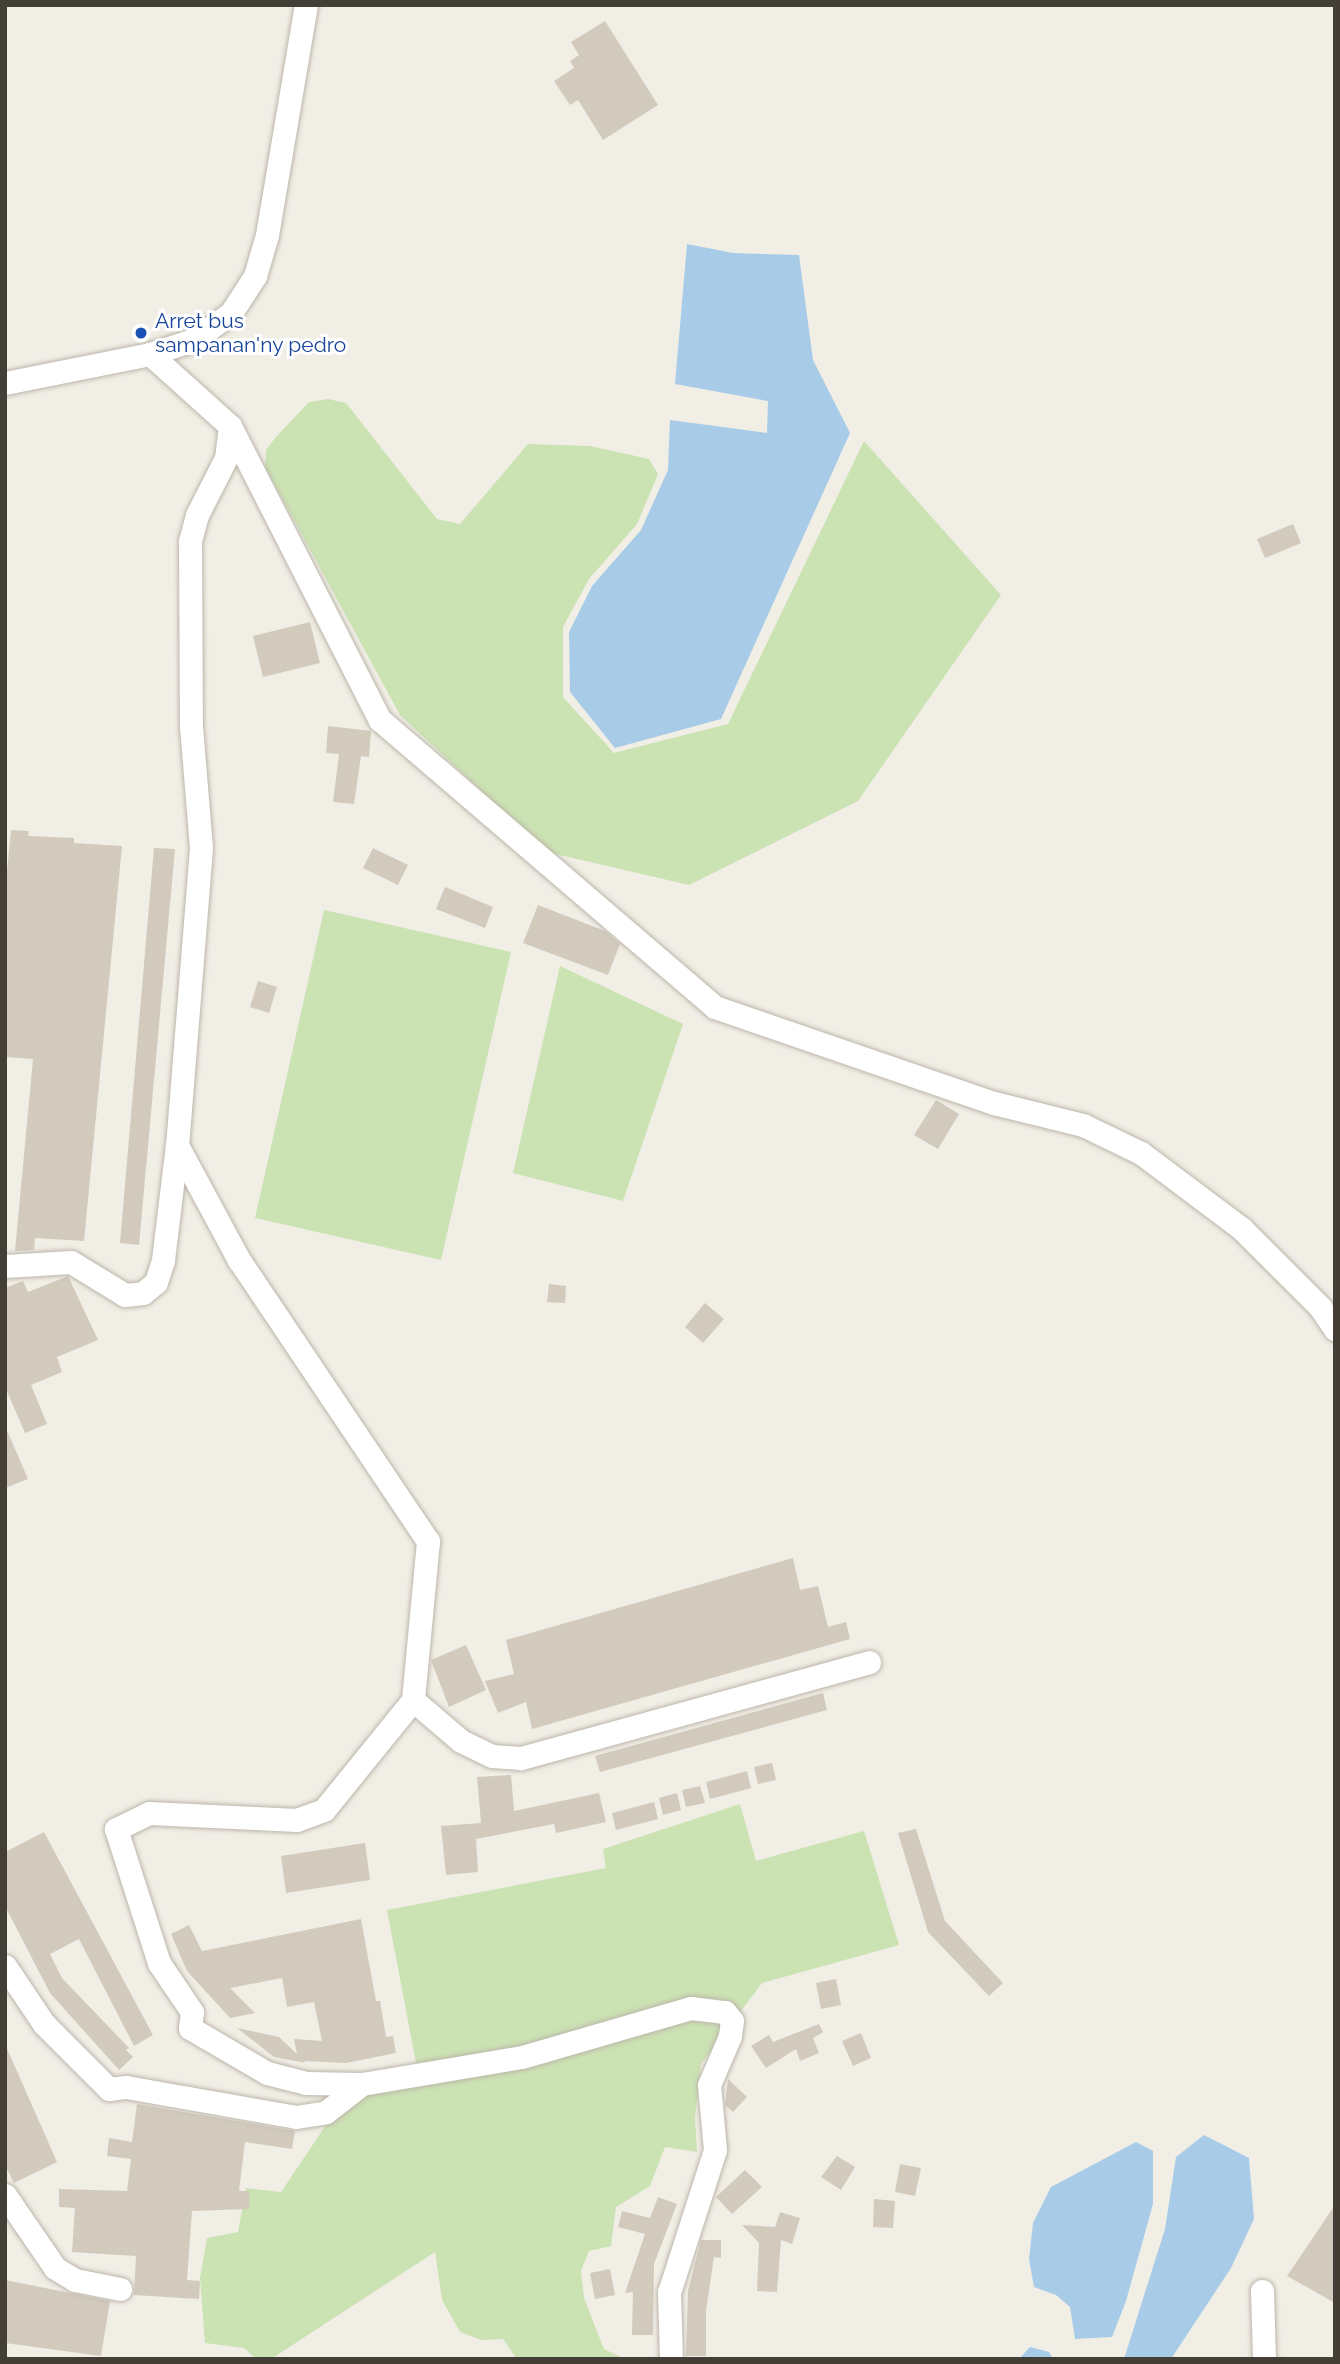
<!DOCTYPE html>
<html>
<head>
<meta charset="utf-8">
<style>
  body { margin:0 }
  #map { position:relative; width:1340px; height:2364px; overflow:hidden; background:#f1eee6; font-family:Raleway,sans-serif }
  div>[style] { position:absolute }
  .green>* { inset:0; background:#cbe2b3 }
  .water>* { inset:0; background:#a8cce8 }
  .building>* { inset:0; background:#d2cabd }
  .roads { filter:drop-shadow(0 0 2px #bcb6aa) drop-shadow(0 0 2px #bcb6aa) }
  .minor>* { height:23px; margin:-11.5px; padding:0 11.5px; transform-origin:11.5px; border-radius:11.5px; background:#fff }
  .dots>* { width:19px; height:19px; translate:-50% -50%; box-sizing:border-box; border:4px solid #fff; border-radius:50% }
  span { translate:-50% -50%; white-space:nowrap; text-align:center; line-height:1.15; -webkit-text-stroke:6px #fff; paint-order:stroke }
  .transit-label { font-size:21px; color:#164399 }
  .left { translate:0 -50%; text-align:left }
  .frame { position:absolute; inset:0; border:7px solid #433f36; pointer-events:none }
</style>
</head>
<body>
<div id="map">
  <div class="green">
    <i style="clip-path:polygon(328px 399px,346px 403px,437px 519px,460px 524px,528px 444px,590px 446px,649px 459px,658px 474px,637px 524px,589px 579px,563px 627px,563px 697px,614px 753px,728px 724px,864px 441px,1001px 595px,858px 801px,689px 885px,547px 852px,400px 715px,265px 467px,266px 450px,276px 437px,309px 402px)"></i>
    <i style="clip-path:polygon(324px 910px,511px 952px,441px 1260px,255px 1218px)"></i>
    <i style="clip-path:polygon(560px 966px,683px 1024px,623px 1201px,513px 1173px)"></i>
    <i style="clip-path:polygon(740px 1804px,756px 1861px,864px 1831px,899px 1945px,762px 1983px,701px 2064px,695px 2117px,697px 2152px,665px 2147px,650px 2186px,616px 2207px,611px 2246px,589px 2251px,581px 2271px,584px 2298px,604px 2349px,625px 2359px,517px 2359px,503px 2339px,481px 2340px,460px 2332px,442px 2300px,435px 2252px,271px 2359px,256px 2359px,244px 2348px,205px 2343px,200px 2278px,207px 2238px,238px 2232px,246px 2188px,281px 2192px,338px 2107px,366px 2095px,420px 2084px,387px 1910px,606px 1868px,603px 1849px)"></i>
  </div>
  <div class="water">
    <i style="clip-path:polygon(687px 244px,733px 253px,799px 255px,813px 360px,850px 433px,721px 719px,615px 748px,570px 692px,569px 632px,592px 586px,641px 530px,668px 470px,670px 420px,767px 433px,768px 401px,675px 384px)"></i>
    <i style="clip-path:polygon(1204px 2135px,1249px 2158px,1254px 2219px,1231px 2268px,1171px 2359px,1124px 2359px,1165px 2229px,1176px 2157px)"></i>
    <i style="clip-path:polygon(1136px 2142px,1153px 2151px,1153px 2204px,1126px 2301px,1112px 2337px,1075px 2339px,1070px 2307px,1056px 2295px,1034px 2287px,1029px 2259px,1033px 2223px,1051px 2187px)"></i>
    <i style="clip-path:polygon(1030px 2347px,1049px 2352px,1053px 2359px,1019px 2359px)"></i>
  </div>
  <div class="building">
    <i style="clip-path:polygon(605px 21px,658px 105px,603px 140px,578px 100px,570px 105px,554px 81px,574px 68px,570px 61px,579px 55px,571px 42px)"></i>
    <i style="clip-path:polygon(1293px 524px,1301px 543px,1265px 558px,1257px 539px)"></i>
    <i style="clip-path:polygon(310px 622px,320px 663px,263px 677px,253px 636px)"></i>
    <i style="clip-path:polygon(328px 726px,371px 731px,369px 757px,361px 756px,354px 804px,333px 802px,339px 754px,326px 753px)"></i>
    <i style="clip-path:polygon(11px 830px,29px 831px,28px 836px,74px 838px,74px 843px,122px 846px,84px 1241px,35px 1238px,34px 1250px,15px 1251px,33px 1059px,5px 1057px,5px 892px)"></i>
    <i style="clip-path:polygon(154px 848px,175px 849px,139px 1245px,120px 1243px)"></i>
    <i style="clip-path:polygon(373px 848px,408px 865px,398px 885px,363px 868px)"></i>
    <i style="clip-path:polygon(445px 887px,493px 907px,485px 928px,436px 909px)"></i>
    <i style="clip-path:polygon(538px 905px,605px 931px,620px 944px,608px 975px,523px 943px)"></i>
    <i style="clip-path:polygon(258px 981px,277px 987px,269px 1013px,250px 1007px)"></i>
    <i style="clip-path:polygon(936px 1100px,959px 1114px,938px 1149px,914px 1135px)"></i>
    <i style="clip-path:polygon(68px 1276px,98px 1340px,57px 1357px,62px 1372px,31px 1385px,47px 1424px,25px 1433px,5px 1387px,5px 1288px,23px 1281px,28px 1292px)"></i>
    <i style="clip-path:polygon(549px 1284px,566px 1286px,565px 1303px,547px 1302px)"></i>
    <i style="clip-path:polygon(705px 1303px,724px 1319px,703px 1343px,685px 1327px)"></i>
    <i style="clip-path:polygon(5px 1426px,28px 1479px,5px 1488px)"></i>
    <i style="clip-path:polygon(793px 1558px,800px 1590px,818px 1586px,828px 1627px,846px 1622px,850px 1639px,532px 1729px,526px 1702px,498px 1713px,485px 1681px,514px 1674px,506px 1640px)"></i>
    <i style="clip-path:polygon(466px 1645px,486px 1690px,449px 1707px,431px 1660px)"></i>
    <i style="clip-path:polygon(823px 1693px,827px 1710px,600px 1772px,595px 1756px)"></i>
    <i style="clip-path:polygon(772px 1763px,776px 1780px,758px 1784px,754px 1767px)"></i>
    <i style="clip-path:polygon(747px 1771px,751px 1788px,710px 1799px,706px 1782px)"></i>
    <i style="clip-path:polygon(511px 1775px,514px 1811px,599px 1793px,606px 1822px,556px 1833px,554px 1824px,476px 1839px,478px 1872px,446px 1875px,441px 1826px,481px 1823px,477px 1777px)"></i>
    <i style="clip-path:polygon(700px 1786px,705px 1803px,686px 1807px,682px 1790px)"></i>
    <i style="clip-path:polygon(677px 1793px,681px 1810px,663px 1815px,659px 1798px)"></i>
    <i style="clip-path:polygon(654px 1802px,658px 1819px,616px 1830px,612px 1813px)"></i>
    <i style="clip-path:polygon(916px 1829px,945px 1921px,1003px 1983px,989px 1996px,928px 1932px,898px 1833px)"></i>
    <i style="clip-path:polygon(44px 1832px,153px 2035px,134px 2046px,79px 1939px,50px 1954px,62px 1978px,129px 2048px,126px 2050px,133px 2057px,119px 2070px,50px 1993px,5px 1906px,5px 1852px)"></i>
    <i style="clip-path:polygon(365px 1843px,370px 1880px,286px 1893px,281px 1856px)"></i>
    <i style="clip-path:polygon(361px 1919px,376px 2001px,380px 2001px,386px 2037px,393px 2036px,396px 2053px,346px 2063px,303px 2061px,306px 2063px,274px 2057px,237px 2028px,279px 2037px,297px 2054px,294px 2039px,322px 2041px,314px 2002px,287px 2007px,282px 1978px,230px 1988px,255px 2013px,230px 2018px,187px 1971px,171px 1934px,189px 1925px,202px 1951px)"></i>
    <i style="clip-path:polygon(836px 1979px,841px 2005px,821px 2009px,816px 1983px)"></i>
    <i style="clip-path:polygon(819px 2024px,823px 2032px,813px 2038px,819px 2053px,800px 2061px,796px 2049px,766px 2068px,751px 2046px,769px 2035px,773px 2042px)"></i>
    <i style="clip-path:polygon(861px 2033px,871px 2058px,853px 2066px,842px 2041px)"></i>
    <i style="clip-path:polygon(5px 2044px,57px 2162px,14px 2183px,5px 2165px)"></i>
    <i style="clip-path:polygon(728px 2079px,747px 2097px,733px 2112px,725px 2105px)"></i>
    <i style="clip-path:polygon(137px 2104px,295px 2131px,292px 2149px,245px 2142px,239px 2191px,249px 2191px,249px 2209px,192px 2211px,187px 2280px,200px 2281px,199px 2299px,134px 2295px,136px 2256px,72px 2252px,75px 2208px,59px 2207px,59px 2189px,127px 2191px,131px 2159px,107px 2156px,109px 2138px,132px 2142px)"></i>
    <i style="clip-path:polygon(837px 2156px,855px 2167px,841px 2190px,821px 2177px)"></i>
    <i style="clip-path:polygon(900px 2164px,921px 2168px,915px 2196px,895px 2192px)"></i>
    <i style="clip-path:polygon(745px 2170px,762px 2187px,732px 2214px,716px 2197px)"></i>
    <i style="clip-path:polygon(658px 2197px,677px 2204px,654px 2264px,653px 2335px,632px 2335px,633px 2292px,625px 2293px,645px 2234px,618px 2227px,622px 2211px,650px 2218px)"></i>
    <i style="clip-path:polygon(874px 2199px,895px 2201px,893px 2228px,873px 2227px)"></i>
    <i style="clip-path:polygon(1335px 2205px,1335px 2303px,1287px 2276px)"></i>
    <i style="clip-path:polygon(780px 2212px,800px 2218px,792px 2244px,781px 2240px,777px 2292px,757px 2291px,759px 2243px,742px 2225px,775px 2227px)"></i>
    <i style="clip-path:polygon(701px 2240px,721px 2240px,721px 2258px,714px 2257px,706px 2311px,706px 2356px,686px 2356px,688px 2291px)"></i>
    <i style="clip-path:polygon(610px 2269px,615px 2295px,595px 2299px,590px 2273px)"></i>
    <i style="clip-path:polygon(5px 2280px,110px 2301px,101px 2356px,5px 2343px)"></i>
  </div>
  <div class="roads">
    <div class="minor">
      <i style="left:150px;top:354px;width:108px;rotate:42deg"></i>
      <i style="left:230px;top:426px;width:330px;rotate:63deg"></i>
      <i style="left:380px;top:720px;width:441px;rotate:40.6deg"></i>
      <i style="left:715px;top:1007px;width:295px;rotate:19deg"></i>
      <i style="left:994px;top:1103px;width:92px;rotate:13.9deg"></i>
      <i style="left:1083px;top:1125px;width:64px;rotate:25.8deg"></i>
      <i style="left:1141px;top:1153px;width:125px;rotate:36.9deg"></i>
      <i style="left:1241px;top:1228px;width:112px;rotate:45deg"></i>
      <i style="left:1320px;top:1307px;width:27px;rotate:56deg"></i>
      <i style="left:5px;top:383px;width:148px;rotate:-11.3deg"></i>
      <i style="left:150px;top:354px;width:45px;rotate:-18deg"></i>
      <i style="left:193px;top:340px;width:47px;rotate:-35.4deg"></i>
      <i style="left:231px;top:313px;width:44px;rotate:-57deg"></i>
      <i style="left:255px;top:276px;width:43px;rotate:-73.7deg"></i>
      <i style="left:267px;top:235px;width:233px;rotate:-80.4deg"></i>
      <i style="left:230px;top:426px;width:32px;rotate:97deg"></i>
      <i style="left:226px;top:458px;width:64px;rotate:117deg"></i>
      <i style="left:197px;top:515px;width:28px;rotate:105deg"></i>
      <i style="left:190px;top:542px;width:184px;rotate:89.7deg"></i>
      <i style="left:191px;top:726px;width:122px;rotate:85.3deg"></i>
      <i style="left:201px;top:848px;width:298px;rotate:94.6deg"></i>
      <i style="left:177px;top:1145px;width:131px;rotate:61.7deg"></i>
      <i style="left:239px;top:1260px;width:339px;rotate:56.1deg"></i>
      <i style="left:428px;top:1541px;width:160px;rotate:95.4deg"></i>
      <i style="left:413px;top:1700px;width:63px;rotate:40.5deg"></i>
      <i style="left:461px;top:1741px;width:34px;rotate:26deg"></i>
      <i style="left:492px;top:1756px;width:29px;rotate:4deg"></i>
      <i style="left:521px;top:1758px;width:361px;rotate:-15.4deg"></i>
      <i style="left:5px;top:1266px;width:66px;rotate:-3.5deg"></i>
      <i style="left:71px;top:1262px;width:63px;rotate:31.4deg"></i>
      <i style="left:125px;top:1295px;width:18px;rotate:-6deg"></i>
      <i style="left:143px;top:1293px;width:17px;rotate:-40deg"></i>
      <i style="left:156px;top:1282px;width:23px;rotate:-72deg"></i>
      <i style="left:163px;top:1260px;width:116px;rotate:-83.1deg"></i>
      <i style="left:413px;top:1700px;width:141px;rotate:129deg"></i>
      <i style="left:324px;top:1810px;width:29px;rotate:160deg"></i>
      <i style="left:297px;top:1820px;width:148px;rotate:-177.3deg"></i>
      <i style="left:149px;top:1813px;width:37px;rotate:154deg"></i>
      <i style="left:116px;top:1829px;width:141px;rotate:72.2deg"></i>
      <i style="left:159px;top:1963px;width:59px;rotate:56deg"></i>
      <i style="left:192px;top:2012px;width:16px;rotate:97deg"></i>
      <i style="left:190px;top:2028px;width:89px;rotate:30.3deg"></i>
      <i style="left:267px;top:2073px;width:40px;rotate:14.4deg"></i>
      <i style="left:306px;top:2083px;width:56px;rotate:1deg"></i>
      <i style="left:362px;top:2084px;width:162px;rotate:-9.6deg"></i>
      <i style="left:522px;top:2057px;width:176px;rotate:-16.2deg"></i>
      <i style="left:691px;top:2008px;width:34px;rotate:7deg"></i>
      <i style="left:725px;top:2012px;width:11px;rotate:52deg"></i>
      <i style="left:732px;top:2021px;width:15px;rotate:98deg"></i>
      <i style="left:730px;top:2036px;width:53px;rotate:113.2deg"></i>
      <i style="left:709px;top:2085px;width:65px;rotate:84.7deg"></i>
      <i style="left:715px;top:2150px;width:149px;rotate:107.9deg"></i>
      <i style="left:669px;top:2292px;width:67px;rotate:88.3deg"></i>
      <i style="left:5px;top:1966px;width:70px;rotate:56.1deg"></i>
      <i style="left:44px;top:2024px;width:92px;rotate:45deg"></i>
      <i style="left:109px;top:2089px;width:17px;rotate:-7deg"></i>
      <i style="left:126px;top:2087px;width:173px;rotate:10deg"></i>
      <i style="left:296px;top:2117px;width:30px;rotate:-9deg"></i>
      <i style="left:326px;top:2112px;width:46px;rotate:-37.9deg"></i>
      <i style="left:5px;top:2195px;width:88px;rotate:55.6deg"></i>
      <i style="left:55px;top:2268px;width:23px;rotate:31deg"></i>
      <i style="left:75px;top:2280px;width:46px;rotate:11.3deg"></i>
      <i style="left:1262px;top:2291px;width:68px;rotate:88.3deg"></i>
    </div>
  </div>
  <div class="dots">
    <i style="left:141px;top:333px;background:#1a4fb4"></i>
  </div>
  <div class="transit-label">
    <span class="left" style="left:155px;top:333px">Arret bus<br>sampanan'ny pedro</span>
  </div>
  <div class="frame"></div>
</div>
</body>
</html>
